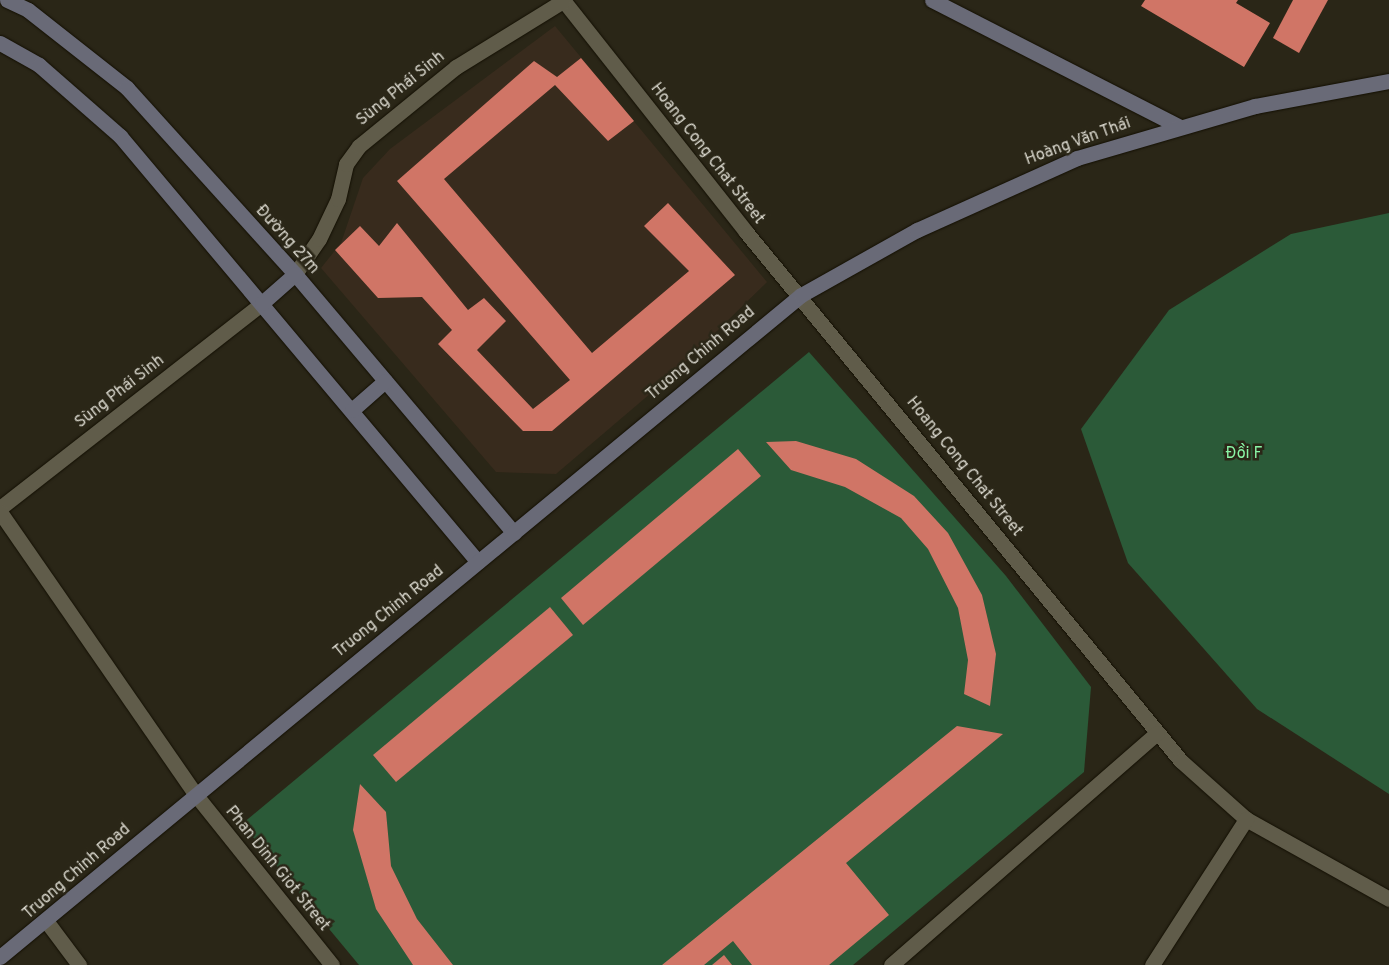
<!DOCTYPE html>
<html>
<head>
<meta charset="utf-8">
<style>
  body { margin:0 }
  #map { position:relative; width:1389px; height:965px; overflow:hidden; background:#2a2617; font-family:Overpass,sans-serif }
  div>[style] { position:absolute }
  .education>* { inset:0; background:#382b1d }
  .green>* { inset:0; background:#2b5a38 }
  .building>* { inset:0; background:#d07566 }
  .roads { filter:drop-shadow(0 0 1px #130f03) drop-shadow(0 0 1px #130f03) }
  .street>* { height:15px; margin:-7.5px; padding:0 7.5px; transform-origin:7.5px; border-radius:7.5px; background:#605c4a }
  .secondary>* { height:15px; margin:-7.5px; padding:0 7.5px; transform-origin:7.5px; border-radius:7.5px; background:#696a77 }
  span { translate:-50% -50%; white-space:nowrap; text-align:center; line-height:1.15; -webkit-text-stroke:5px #2a2617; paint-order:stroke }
  .street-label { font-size:16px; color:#dbd9cf }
  .park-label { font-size:16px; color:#8af5a6 }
</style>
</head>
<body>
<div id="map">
  <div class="education">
    <i style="clip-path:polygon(555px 26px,767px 282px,671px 376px,556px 474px,496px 472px,321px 268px,341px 243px,363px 178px,390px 149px)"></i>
  </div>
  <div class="green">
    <i style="clip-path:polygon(1389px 213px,1389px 794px,1257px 709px,1128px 563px,1081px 429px,1169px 310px,1291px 234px)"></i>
    <i style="clip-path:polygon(809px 352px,1006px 576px,1091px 687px,1084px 772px,853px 965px,359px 965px,242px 824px)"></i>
  </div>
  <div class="building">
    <i style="clip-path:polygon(1145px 0,1238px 0,1236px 3px,1270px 23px,1244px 67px,1141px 6px)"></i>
    <i style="clip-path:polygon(1293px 0,1328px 0,1299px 53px,1273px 38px)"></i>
    <i style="clip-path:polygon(581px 58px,634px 121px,608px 141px,555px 85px,444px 179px,592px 353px,689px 271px,644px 226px,668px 203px,735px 275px,552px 431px,523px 431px,438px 344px,452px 330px,422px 297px,378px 298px,335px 250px,360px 226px,379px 246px,397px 223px,468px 310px,484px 298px,506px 321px,477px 350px,533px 409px,570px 380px,397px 181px,534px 61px,557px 77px)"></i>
    <i style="clip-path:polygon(796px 441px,856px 459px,914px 496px,948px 533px,982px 595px,996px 654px,990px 706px,964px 694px,968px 660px,958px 608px,928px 549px,901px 518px,845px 487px,791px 470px,766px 442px)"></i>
    <i style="clip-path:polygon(738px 449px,761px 476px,583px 625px,561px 598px)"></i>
    <i style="clip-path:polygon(550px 607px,573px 635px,396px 782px,373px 755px)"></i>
    <i style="clip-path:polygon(957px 726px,1003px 734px,846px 863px,889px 915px,829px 965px,752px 965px,733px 941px,704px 965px,662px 965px)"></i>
    <i style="clip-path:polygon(360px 784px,386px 812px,391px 866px,417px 919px,453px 965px,413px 965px,376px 909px,353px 830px)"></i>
    <i style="clip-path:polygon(724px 955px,732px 965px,712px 965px)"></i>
  </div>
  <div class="roads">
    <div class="street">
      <i style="left:563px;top:0;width:295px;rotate:51.7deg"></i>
      <i style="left:746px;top:232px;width:685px;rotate:50.57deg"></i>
      <i style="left:1181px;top:761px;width:87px;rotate:41.7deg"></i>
      <i style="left:1246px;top:819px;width:164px;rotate:29.2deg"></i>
      <i style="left:295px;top:274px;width:42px;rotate:-55.6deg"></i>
      <i style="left:319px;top:239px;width:44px;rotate:-64.6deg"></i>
      <i style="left:338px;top:199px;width:36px;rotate:-77deg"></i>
      <i style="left:346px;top:164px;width:22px;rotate:-54deg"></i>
      <i style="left:359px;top:146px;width:125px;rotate:-39.2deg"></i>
      <i style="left:456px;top:67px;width:126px;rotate:-31.7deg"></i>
      <i style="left:0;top:508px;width:333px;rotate:-38deg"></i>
      <i style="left:0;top:512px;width:343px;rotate:55.3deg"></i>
      <i style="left:195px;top:794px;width:219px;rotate:51.3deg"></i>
      <i style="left:47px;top:922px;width:54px;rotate:53.3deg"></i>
      <i style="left:891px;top:965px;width:353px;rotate:-41.1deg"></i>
      <i style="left:1152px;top:965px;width:174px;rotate:-57.2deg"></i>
    </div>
    <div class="secondary">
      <i style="left:7px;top:0;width:23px;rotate:25deg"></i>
      <i style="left:28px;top:10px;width:126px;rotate:38.2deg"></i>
      <i style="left:127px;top:88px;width:251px;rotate:47.9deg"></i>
      <i style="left:295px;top:274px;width:339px;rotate:49.8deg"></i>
      <i style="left:932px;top:0;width:276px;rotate:27.1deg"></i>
      <i style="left:0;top:43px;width:45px;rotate:29.4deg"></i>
      <i style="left:39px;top:65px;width:108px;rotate:41.2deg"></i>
      <i style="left:120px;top:136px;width:556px;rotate:49.96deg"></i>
      <i style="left:262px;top:303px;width:44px;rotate:-41.3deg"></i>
      <i style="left:352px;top:410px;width:44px;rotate:-41.3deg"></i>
      <i style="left:0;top:957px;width:1039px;rotate:-39.57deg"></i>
      <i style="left:801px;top:295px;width:133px;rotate:-29.3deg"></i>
      <i style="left:917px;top:230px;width:175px;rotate:-24.2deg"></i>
      <i style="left:1077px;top:158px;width:185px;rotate:-16.3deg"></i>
      <i style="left:1255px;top:106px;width:136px;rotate:-10.6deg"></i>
    </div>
  </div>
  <div class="street-label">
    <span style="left:401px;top:89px;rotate:-39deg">Sùng Phái Sinh</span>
    <span style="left:1078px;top:142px;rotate:-20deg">Hoàng Văn Thái</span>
    <span style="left:707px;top:154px;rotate:52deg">Hoang Cong Chat Street</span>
    <span style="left:287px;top:240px;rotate:48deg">Đường 27m</span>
    <span style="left:701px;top:354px;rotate:-40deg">Truong Chinh Road</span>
    <span style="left:120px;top:392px;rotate:-38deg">Sùng Phái Sinh</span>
    <span style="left:964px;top:467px;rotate:51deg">Hoang Cong Chat Street</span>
    <span style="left:389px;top:612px;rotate:-39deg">Truong Chinh Road</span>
    <span style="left:277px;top:869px;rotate:51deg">Phan Dinh Giot Street</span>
    <span style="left:77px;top:872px;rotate:-41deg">Truong Chinh Road</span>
  </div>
  <div class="park-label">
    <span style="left:1244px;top:454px">Đồi F</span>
  </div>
</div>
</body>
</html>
